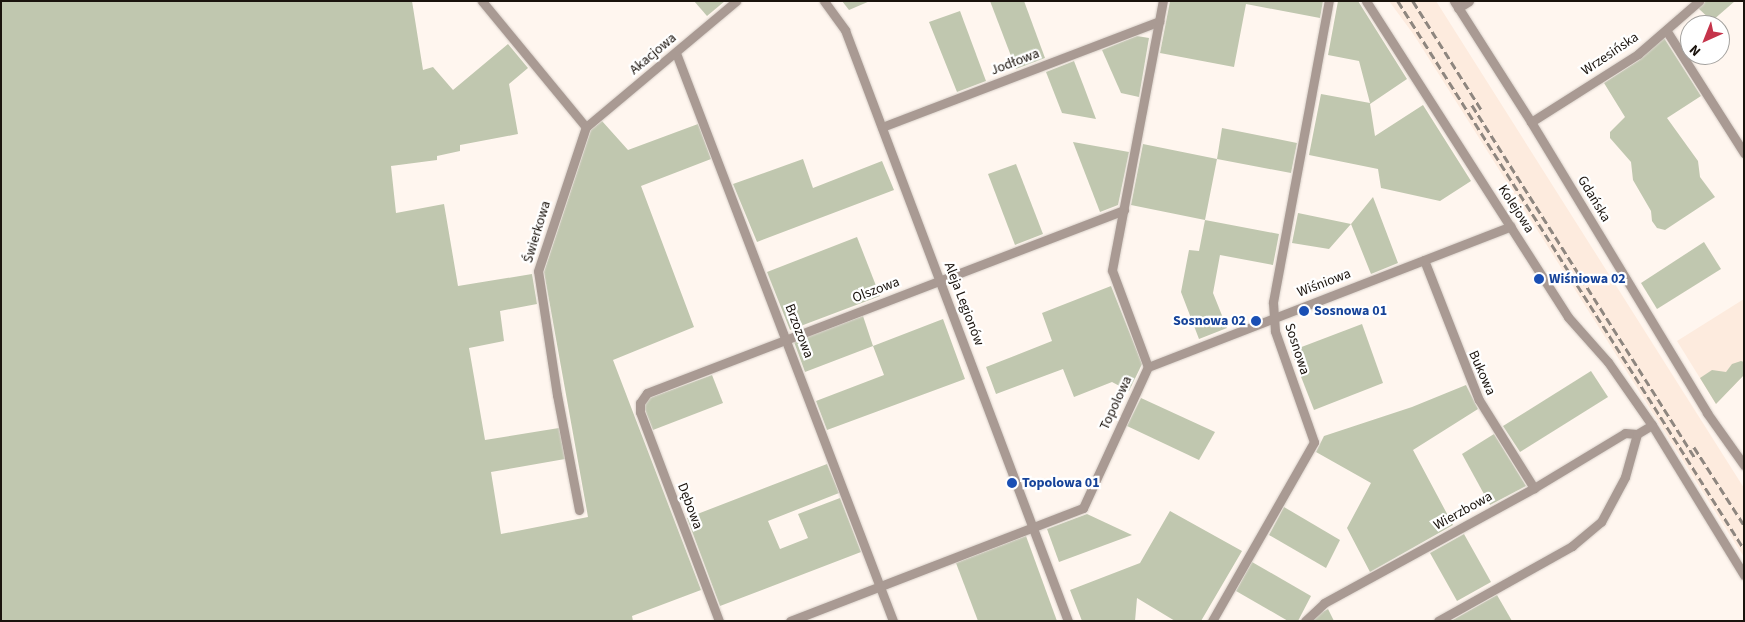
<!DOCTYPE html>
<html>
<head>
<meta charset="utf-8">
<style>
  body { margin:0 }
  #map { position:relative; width:1745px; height:622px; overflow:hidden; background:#fff6ef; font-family:"Source Sans 3",sans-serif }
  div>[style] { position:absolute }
  .built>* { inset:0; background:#fdebde }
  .green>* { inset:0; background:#c0c7af }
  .roads { filter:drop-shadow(0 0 1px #dad2cb) drop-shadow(0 0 1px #dad2cb) }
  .street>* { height:9px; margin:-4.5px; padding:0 4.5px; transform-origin:4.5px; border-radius:4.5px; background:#a99a93 }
  .rail>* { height:2.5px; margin-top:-1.25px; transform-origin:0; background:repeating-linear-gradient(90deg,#8e867f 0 8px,transparent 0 12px) }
  .dots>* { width:14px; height:14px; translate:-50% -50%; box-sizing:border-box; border:2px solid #fff; border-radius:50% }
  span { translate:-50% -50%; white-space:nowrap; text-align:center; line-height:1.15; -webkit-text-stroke:4.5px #fff; paint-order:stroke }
  .street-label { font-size:14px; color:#1a130d }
  .transit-label { font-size:14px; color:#164399; font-weight:700 }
  .left { translate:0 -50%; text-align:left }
  .right { translate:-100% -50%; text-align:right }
  .frame { position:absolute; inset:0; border:2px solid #1a130d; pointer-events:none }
  .north { position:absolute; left:1680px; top:15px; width:50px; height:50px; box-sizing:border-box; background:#fff; border:1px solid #a3a19e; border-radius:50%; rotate:224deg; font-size:14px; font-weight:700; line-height:20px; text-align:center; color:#1a130d }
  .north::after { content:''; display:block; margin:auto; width:18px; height:22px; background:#c5344b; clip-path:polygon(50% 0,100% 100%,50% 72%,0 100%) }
</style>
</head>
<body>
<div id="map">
  <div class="built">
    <i style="clip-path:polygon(1389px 1px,1436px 1px,1744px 488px,1744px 557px,1414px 35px)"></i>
    <i style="clip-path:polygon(1744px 299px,1744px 375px,1716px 404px,1677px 341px)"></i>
  </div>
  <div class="green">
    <i style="clip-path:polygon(1px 1px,412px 1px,423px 70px,433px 67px,453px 90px,508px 44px,528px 68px,509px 84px,518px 134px,460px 145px,460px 151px,437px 156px,437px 160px,391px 166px,396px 213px,444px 204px,458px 286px,532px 274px,537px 304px,500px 311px,504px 341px,469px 348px,485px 440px,559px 428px,565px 459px,491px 472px,501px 534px,588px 517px,544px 272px,591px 130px,602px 121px,628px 150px,698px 124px,711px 159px,641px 186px,694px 327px,613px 360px,701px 590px,632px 616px,633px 621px,1px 621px)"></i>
    <i style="clip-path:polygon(694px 1px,725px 1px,707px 16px)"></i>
    <i style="clip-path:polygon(842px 1px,870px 1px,849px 10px)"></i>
    <i style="clip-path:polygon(990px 1px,1024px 1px,1045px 58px,1016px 69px)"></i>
    <i style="clip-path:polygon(1170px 1px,1323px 1px,1320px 18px,1246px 4px,1234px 67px,1160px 53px)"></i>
    <i style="clip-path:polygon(1338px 1px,1358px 1px,1407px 79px,1370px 104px,1375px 136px,1423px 105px,1471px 181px,1440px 201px,1381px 188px,1378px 169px,1309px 155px,1321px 94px,1370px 103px,1359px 61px,1328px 55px)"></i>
    <i style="clip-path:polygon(1706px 1px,1735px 1px,1712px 21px,1698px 8px)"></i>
    <i style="clip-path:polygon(960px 11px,986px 81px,957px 92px,929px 22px)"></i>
    <i style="clip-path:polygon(1137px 36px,1149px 38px,1139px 97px,1121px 93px,1102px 50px)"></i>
    <i style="clip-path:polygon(1664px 38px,1701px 96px,1667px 118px,1698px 161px,1700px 177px,1715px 197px,1665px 230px,1657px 228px,1652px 221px,1651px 211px,1633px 180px,1631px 162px,1610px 138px,1610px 132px,1625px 117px,1604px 83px,1638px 61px)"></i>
    <i style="clip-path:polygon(1074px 61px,1084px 87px,1096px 119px,1062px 113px,1046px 72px)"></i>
    <i style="clip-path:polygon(1222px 128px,1297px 143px,1291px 173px,1217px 159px,1205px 220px,1279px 234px,1273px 265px,1220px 255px,1213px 293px,1227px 328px,1199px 339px,1181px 292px,1189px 250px,1199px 251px,1205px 220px,1131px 205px,1143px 144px,1217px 159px)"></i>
    <i style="clip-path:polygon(1073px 142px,1129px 152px,1118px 205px,1100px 212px)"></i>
    <i style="clip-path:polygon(803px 159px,813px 188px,882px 161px,894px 190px,757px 242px,733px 184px)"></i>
    <i style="clip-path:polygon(1016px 164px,1043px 234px,1015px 245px,988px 174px)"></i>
    <i style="clip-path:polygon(1373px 197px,1398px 263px,1371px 274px,1351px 224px,1329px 249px,1292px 243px,1298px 213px,1351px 224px)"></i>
    <i style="clip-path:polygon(857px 237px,880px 296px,790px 330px,767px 272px)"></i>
    <i style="clip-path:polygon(1704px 242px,1721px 269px,1657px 309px,1641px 283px)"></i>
    <i style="clip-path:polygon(1111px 286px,1142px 364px,1129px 391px,1112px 382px,1074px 397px,1063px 369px,996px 394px,986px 367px,1052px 341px,1042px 313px)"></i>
    <i style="clip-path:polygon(863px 316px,873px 346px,943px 319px,965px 379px,827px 430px,816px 401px,884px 375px,873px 346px,805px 372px,794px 342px)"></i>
    <i style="clip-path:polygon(1362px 324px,1383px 383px,1314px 410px,1291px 351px)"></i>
    <i style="clip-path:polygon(1741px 361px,1744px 362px,1744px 375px,1716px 404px,1700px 378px,1712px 370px,1726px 372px,1732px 364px)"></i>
    <i style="clip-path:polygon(1591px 371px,1608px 397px,1520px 452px,1503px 426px)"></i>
    <i style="clip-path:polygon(712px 375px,723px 403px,653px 430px,644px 407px,647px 399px)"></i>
    <i style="clip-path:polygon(1466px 385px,1478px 409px,1413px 450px,1453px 525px,1370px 572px,1347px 528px,1371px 483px,1316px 452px,1324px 436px,1412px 407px)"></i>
    <i style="clip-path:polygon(1141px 398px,1215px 432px,1199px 460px,1127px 426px)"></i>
    <i style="clip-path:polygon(1494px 434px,1526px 486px,1490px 505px,1462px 454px)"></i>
    <i style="clip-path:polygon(827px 464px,839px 493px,768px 521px,780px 549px,808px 538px,798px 514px,840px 498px,861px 552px,720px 606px,687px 518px)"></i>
    <i style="clip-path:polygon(1284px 507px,1340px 540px,1326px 568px,1269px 535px)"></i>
    <i style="clip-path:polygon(1170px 511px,1242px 551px,1201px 621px,1175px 621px,1137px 598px,1135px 621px,1082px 621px,1070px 590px,1140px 563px)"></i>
    <i style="clip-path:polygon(1087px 514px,1132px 535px,1059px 562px,1047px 529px)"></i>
    <i style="clip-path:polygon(1464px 534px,1491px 582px,1457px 601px,1430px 553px)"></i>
    <i style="clip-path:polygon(1026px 536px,1057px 621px,978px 621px,956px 563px)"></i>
    <i style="clip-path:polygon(1252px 562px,1311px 596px,1298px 621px,1288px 621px,1236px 591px)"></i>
    <i style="clip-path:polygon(1497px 595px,1512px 621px,1451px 621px)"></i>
    <i style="clip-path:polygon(1328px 609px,1334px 621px,1312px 621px,1315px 616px)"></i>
  </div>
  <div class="roads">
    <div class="street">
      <i style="left:482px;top:1px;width:163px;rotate:50.5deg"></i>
      <i style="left:824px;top:1px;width:36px;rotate:54deg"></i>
      <i style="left:845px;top:30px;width:632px;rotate:69.33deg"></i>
      <i style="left:1366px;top:1px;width:375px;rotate:57.4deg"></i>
      <i style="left:1568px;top:317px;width:60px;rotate:48.4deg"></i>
      <i style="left:1608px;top:362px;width:77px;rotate:55.1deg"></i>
      <i style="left:1652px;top:425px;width:176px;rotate:58.5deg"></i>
      <i style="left:1454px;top:1px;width:143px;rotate:57.5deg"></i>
      <i style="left:1531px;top:122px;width:340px;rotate:58.8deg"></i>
      <i style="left:1707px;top:413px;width:64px;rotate:54.6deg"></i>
      <i style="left:1458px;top:8px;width:13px;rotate:-32deg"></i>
      <i style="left:1666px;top:30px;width:146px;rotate:57.6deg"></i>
      <i style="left:676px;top:53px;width:608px;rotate:69.09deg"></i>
      <i style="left:1531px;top:122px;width:127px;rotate:-32.4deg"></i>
      <i style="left:1638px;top:54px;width:81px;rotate:-41deg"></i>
      <i style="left:586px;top:127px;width:196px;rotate:-40deg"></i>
      <i style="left:882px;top:127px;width:297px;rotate:-20.9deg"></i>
      <i style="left:1424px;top:260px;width:150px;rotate:68.6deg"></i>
      <i style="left:1479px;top:400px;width:104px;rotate:58deg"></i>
      <i style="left:1148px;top:367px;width:389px;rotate:-21.2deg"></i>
      <i style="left:579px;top:510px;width:117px;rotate:-100.8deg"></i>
      <i style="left:557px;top:395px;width:125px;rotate:-98.7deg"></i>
      <i style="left:538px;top:271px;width:152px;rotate:-71.6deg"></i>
      <i style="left:719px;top:621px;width:223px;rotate:-110.7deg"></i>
      <i style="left:640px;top:412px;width:9px;rotate:-90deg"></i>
      <i style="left:640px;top:403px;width:12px;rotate:-55deg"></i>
      <i style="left:647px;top:393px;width:511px;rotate:-20.99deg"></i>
      <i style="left:790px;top:621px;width:314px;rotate:-21.1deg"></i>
      <i style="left:1083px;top:508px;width:155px;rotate:-65.3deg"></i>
      <i style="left:1148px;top:367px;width:103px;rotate:-110.4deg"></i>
      <i style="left:1112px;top:270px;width:274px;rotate:-79.3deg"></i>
      <i style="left:1212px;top:621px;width:206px;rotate:-60.3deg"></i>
      <i style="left:1314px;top:442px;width:118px;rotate:-109.4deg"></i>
      <i style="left:1275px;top:331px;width:29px;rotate:-94deg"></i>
      <i style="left:1273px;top:302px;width:306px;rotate:-79.5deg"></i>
      <i style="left:1305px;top:621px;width:26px;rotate:-43deg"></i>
      <i style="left:1324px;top:603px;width:239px;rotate:-28.7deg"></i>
      <i style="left:1534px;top:488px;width:106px;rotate:-31.1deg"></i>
      <i style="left:1625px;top:433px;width:12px;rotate:5deg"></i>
      <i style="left:1438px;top:621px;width:154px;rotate:-29.2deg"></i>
      <i style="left:1572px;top:546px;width:38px;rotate:-40deg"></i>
      <i style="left:1601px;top:522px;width:51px;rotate:-61.9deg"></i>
      <i style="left:1625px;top:477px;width:45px;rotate:-74.4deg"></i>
      <i style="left:1637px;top:434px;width:17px;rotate:-31deg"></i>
    </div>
  </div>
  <div class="rail">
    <i style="left:1398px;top:1px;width:648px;rotate:57.73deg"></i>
    <i style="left:1413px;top:1px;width:128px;rotate:57.8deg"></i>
    <i style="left:1472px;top:105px;width:418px;rotate:57.7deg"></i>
    <i style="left:1694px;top:447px;width:93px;rotate:57.3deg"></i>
  </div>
  <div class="dots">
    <i style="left:1539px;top:279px;background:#1a4fb4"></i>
    <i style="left:1304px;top:311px;background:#1a4fb4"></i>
    <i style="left:1256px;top:321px;background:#1a4fb4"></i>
    <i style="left:1012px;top:483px;background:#1a4fb4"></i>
  </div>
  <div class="street-label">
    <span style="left:653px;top:54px;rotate:-40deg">Akacjowa</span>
    <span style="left:1610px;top:54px;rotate:-34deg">Wrzesińska</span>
    <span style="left:1015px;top:62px;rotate:-21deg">Jodłowa</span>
    <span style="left:1594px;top:199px;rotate:59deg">Gdańska</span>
    <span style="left:1516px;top:209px;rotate:57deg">Kolejowa</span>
    <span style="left:537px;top:232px;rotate:-73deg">Świerkowa</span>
    <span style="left:1324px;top:283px;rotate:-21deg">Wiśniowa</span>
    <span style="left:876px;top:290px;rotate:-21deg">Olszowa</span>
    <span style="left:964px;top:304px;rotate:69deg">Aleja Legionów</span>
    <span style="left:799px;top:331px;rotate:69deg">Brzozowa</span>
    <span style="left:1297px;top:349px;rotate:72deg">Sosnowa</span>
    <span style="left:1482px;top:373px;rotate:66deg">Bukowa</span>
    <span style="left:1116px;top:403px;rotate:-65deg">Topolowa</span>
    <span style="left:690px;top:506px;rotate:69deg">Dębowa</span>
    <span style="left:1463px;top:511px;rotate:-29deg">Wierzbowa</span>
  </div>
  <div class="transit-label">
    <span class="left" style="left:1549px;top:279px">Wiśniowa 02</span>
    <span class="left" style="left:1314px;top:311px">Sosnowa 01</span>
    <span class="right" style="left:1246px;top:321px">Sosnowa 02</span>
    <span class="left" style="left:1022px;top:483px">Topolowa 01</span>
  </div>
  <div class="frame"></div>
  <div class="north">N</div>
</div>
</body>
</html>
